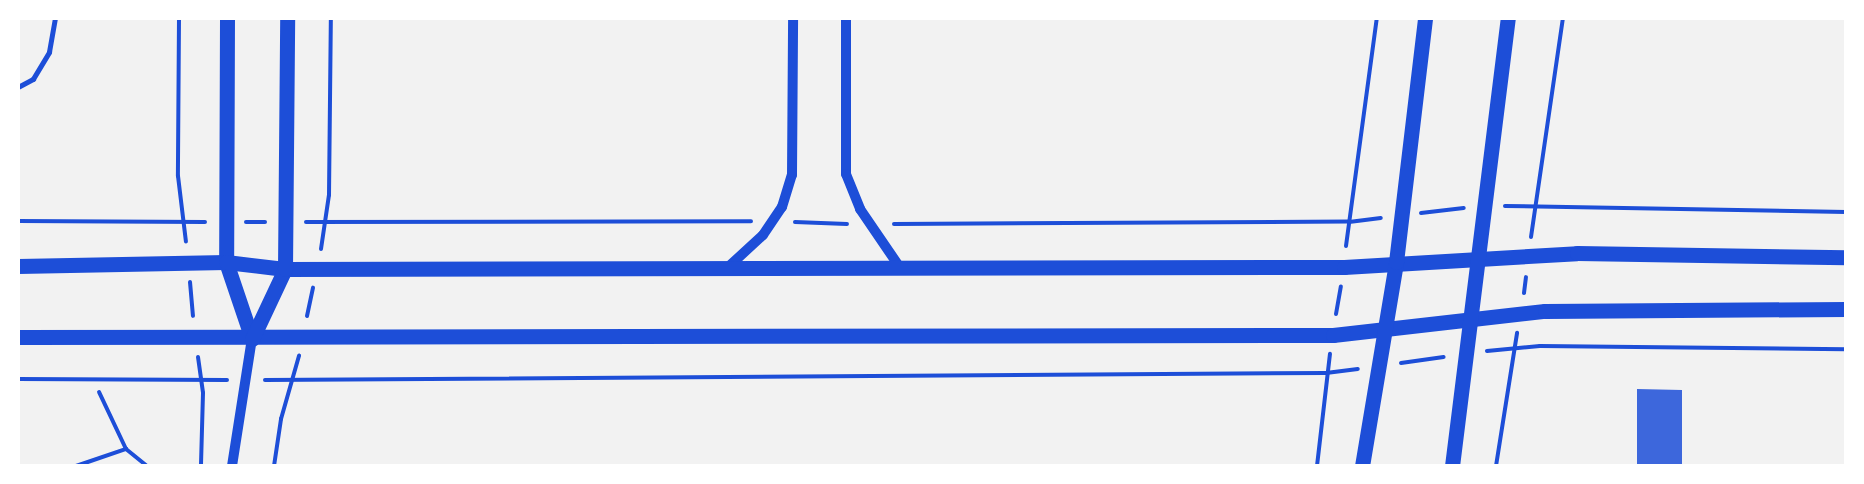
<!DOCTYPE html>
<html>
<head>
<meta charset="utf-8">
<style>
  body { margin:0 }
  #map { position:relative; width:1864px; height:484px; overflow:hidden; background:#f2f2f2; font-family:"Fira Sans Condensed",sans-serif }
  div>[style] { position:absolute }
  .building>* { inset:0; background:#3d67dc }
  .path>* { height:4px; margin:-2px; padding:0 2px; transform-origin:2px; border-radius:2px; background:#1d4ed8 }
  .service>* { height:4.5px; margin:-2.25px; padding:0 2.25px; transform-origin:2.25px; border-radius:2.25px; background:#1d4ed8 }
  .tertiary>* { height:10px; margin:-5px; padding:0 5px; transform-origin:5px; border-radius:5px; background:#1d4ed8 }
  .primary>* { height:15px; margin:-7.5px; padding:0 7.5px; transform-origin:7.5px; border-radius:7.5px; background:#1d4ed8 }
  span { translate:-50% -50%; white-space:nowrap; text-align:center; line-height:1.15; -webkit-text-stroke:6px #fff; paint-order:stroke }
  .frame { position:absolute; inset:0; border:20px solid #fff; pointer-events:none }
</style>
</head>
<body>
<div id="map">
  <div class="building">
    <i style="clip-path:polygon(1637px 389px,1682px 390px,1682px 466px,1637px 466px)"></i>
  </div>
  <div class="path">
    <i style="left:179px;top:18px;width:158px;rotate:90.4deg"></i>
    <i style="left:178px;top:176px;width:66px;rotate:83.1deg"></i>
    <i style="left:1505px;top:206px;width:341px;rotate:1deg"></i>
    <i style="left:1421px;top:213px;width:43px;rotate:-6.6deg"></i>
    <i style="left:18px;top:221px;width:187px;rotate:0.3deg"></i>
    <i style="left:246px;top:222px;width:19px"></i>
    <i style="left:306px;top:222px;width:445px;rotate:-0.1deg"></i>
    <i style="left:795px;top:222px;width:52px;rotate:2.2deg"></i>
    <i style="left:894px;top:224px;width:455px;rotate:-0.3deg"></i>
    <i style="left:1349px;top:222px;width:32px;rotate:-7deg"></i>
    <i style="left:1531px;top:237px;width:221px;rotate:-81.7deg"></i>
    <i style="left:1346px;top:246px;width:230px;rotate:-82.3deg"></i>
    <i style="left:321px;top:249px;width:55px;rotate:-81.6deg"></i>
    <i style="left:329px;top:195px;width:177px;rotate:-89.4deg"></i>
    <i style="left:190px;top:282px;width:34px;rotate:85deg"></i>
    <i style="left:1524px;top:293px;width:16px;rotate:-83deg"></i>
    <i style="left:1336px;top:314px;width:28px;rotate:-80deg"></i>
    <i style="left:307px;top:316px;width:29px;rotate:-78deg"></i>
    <i style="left:1487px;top:351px;width:53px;rotate:-5.4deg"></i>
    <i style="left:1540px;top:346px;width:306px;rotate:0.6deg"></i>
    <i style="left:198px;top:357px;width:36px;rotate:82deg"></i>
    <i style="left:203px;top:393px;width:73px;rotate:91.6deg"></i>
    <i style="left:1401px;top:363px;width:43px;rotate:-7.9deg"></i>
    <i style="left:18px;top:379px;width:209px;rotate:0.3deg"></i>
    <i style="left:265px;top:380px;width:1061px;rotate:-0.38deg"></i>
    <i style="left:1326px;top:373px;width:32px;rotate:-7deg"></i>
    <i style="left:126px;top:449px;width:27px;rotate:39deg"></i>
    <i style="left:76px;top:466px;width:53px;rotate:-18.8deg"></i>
    <i style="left:126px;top:449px;width:63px;rotate:-115.3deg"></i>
    <i style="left:274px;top:466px;width:48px;rotate:-81.5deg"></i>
    <i style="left:281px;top:419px;width:66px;rotate:-74.1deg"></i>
    <i style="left:1317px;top:466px;width:113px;rotate:-83.4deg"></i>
    <i style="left:1496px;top:466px;width:135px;rotate:-81deg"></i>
  </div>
  <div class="service">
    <i style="left:18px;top:87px;width:17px;rotate:-28deg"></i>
    <i style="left:33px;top:79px;width:31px;rotate:-59deg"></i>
    <i style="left:49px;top:52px;width:35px;rotate:-80deg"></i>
  </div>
  <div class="tertiary">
    <i style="left:846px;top:18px;width:156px;rotate:90deg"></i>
    <i style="left:846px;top:174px;width:38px;rotate:68deg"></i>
    <i style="left:860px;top:209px;width:73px;rotate:55.7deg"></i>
    <i style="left:726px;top:269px;width:50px;rotate:-42.6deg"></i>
    <i style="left:763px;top:235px;width:34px;rotate:-56deg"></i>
    <i style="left:782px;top:207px;width:34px;rotate:-73deg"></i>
    <i style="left:792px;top:175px;width:157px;rotate:-89.6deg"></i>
    <i style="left:232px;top:466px;width:129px;rotate:-81.1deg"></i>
  </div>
  <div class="primary">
    <i style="left:227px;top:18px;width:244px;rotate:90.2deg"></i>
    <i style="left:226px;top:262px;width:81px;rotate:71.3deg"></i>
    <i style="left:18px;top:266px;width:208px;rotate:-1.1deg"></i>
    <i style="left:226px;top:262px;width:59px;rotate:6.8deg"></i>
    <i style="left:285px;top:269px;width:1059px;rotate:-0.11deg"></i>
    <i style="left:1344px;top:267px;width:233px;rotate:-3.4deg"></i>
    <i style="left:1577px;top:253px;width:269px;rotate:0.9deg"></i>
    <i style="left:18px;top:337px;width:1315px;rotate:-0.09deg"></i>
    <i style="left:1333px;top:335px;width:213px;rotate:-6.5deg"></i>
    <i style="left:1545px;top:311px;width:301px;rotate:-0.4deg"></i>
    <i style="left:252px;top:339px;width:77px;rotate:-64.8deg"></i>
    <i style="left:285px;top:269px;width:251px;rotate:-89.5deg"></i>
    <i style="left:1362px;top:466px;width:207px;rotate:-80.5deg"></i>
    <i style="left:1396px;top:262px;width:246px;rotate:-83.2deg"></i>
    <i style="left:1452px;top:466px;width:451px;rotate:-82.9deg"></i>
  </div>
  <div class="frame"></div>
</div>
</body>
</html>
